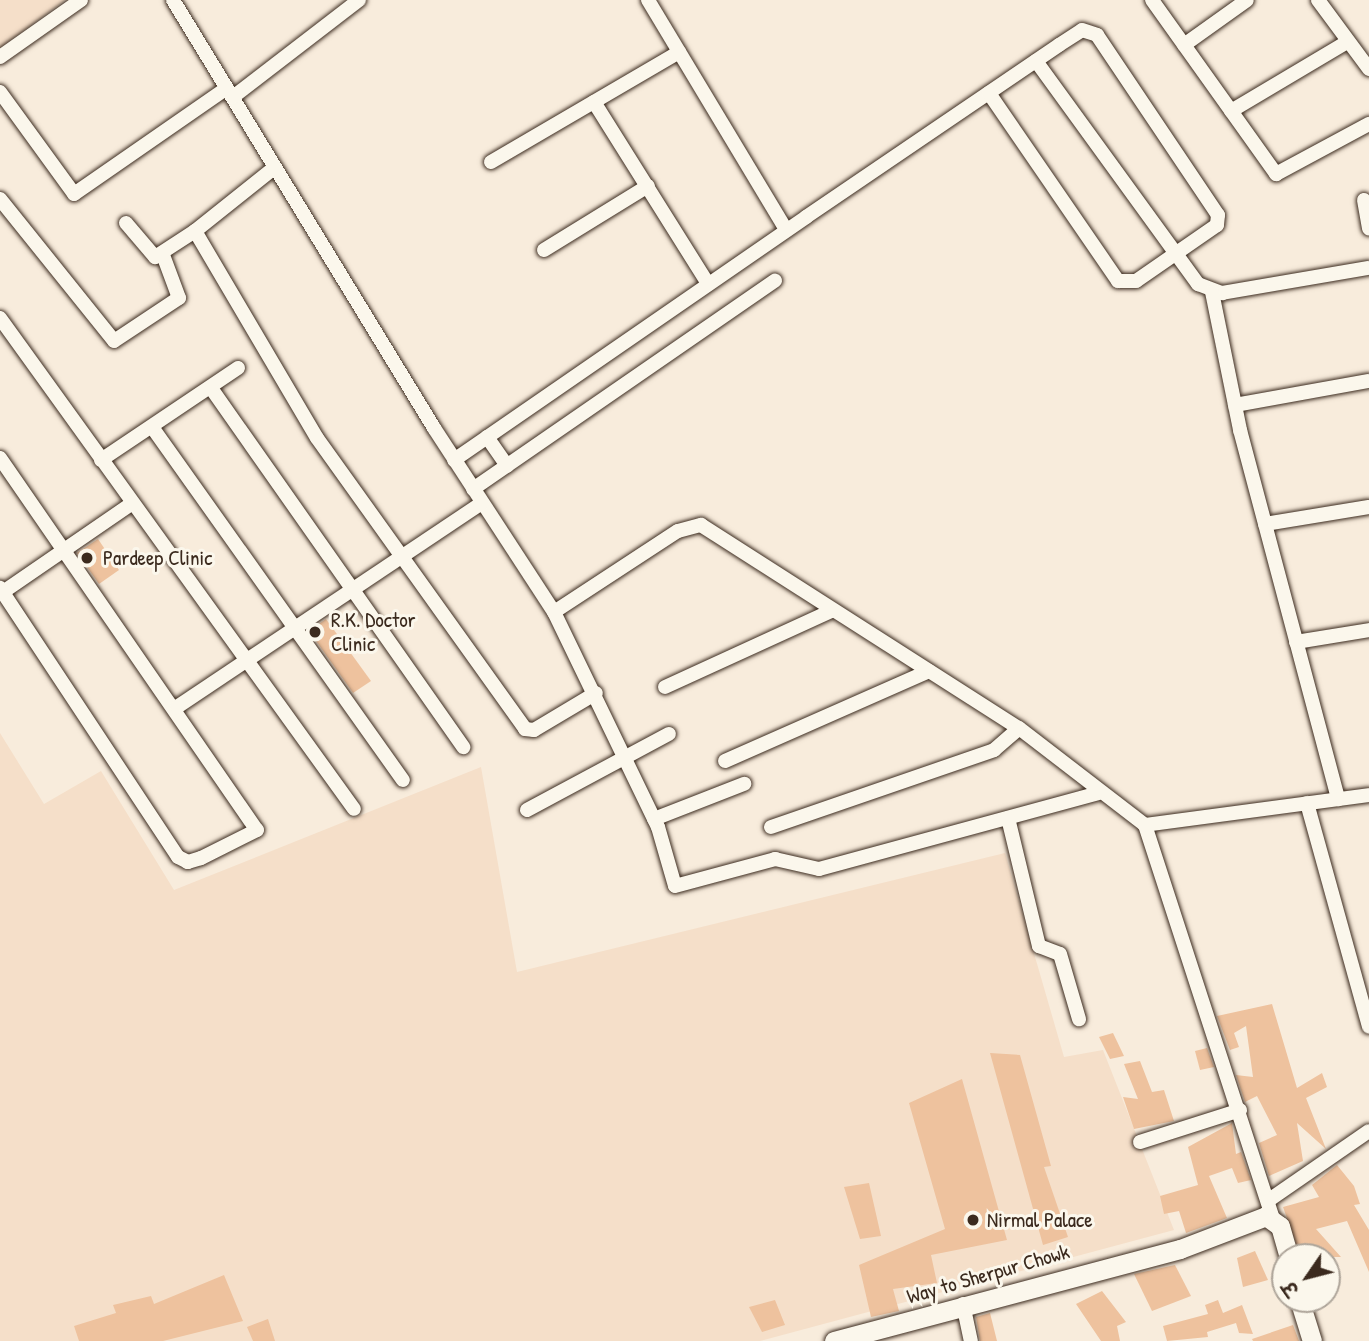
<!DOCTYPE html>
<html>
<head>
<meta charset="utf-8">
<style>
  body { margin:0 }
  #map { position:relative; width:1369px; height:1341px; overflow:hidden; background:#f8ecdc; font-family:"Patrick Hand","Playpen Sans Deva",sans-serif }
  div>[style] { position:absolute }
  .built>* { inset:0; background:#f5dfc9 }
  .building>* { inset:0; background:#eec29e }
  .roads { filter:drop-shadow(0 0 2px #3b2a1e) drop-shadow(0 0 2px #3b2a1e) }
  .street>* { height:14px; margin:-7px; padding:0 7px; transform-origin:7px; border-radius:7px; background:#fbf7ec }
  .secondary>* { height:19px; margin:-9.5px; padding:0 9.5px; transform-origin:9.5px; border-radius:9.5px; background:#fbf7ec }
  .dots>* { width:19px; height:19px; translate:-50% -50%; box-sizing:border-box; border:4px solid #fbf7ec; border-radius:50% }
  span { translate:-50% -50%; white-space:nowrap; text-align:center; line-height:1.15; -webkit-text-stroke:6px #fbf7ec; paint-order:stroke }
  .poi-label { font-size:21px; color:#3b2a1e }
  .left { translate:0 -50%; text-align:left }
  .street-label { font-size:21px; color:#3b2a1e }
  .north { position:absolute; left:1271px; top:1243px; width:70px; height:70px; box-sizing:border-box; background:#fbf7ec; border:2px solid #aea59a; border-radius:50%; rotate:235deg; font-size:19px; font-weight:700; line-height:28px; text-align:center; color:#3b2a1e }
  .north::after { content:''; display:block; margin:auto; width:24px; height:32px; background:#3b2a1e; clip-path:polygon(50% 0,100% 100%,50% 72%,0 100%) }
</style>
</head>
<body>
<div id="map">
  <div class="built">
    <i style="clip-path:polygon(0 0,65px 0,0 48px)"></i>
    <i style="clip-path:polygon(0 733px,44px 804px,101px 771px,174px 890px,481px 767px,517px 972px,1005px 853px,1064px 1057px,1103px 1050px,1174px 1230px,760px 1341px,0 1341px)"></i>
  </div>
  <div class="building">
    <i style="clip-path:polygon(98px 539px,119px 570px,99px 584px,77px 553px)"></i>
    <i style="clip-path:polygon(326px 619px,371px 681px,353px 693px,309px 631px)"></i>
    <i style="clip-path:polygon(1272px 1004px,1297px 1088px,1322px 1073px,1327px 1087px,1306px 1098px,1326px 1149px,1297px 1123px,1303px 1161px,1269px 1176px,1259px 1143px,1277px 1135px,1257px 1096px,1245px 1102px,1236px 1075px,1253px 1077px,1246px 1026px,1234px 1033px,1239px 1047px,1230px 1050px,1217px 1016px)"></i>
    <i style="clip-path:polygon(1113px 1033px,1124px 1056px,1110px 1059px,1099px 1037px)"></i>
    <i style="clip-path:polygon(1207px 1048px,1214px 1067px,1200px 1070px,1195px 1051px)"></i>
    <i style="clip-path:polygon(990px 1053px,1020px 1055px,1051px 1166px,1044px 1167px,1068px 1237px,1043px 1245px)"></i>
    <i style="clip-path:polygon(1140px 1061px,1152px 1092px,1164px 1090px,1174px 1121px,1134px 1129px,1123px 1097px,1138px 1099px,1124px 1064px)"></i>
    <i style="clip-path:polygon(962px 1079px,1007px 1240px,931px 1255px,937px 1283px,893px 1289px,899px 1311px,871px 1317px,859px 1265px,945px 1229px,909px 1103px)"></i>
    <i style="clip-path:polygon(1232px 1123px,1236px 1154px,1241px 1152px,1251px 1180px,1238px 1183px,1232px 1168px,1209px 1176px,1227px 1218px,1186px 1233px,1179px 1211px,1164px 1214px,1160px 1196px,1198px 1185px,1188px 1147px)"></i>
    <i style="clip-path:polygon(1337px 1165px,1354px 1186px,1360px 1204px,1354px 1205px,1369px 1230px,1369px 1272px,1347px 1221px,1316px 1229px,1341px 1257px,1301px 1257px,1283px 1207px,1319px 1197px,1312px 1185px)"></i>
    <i style="clip-path:polygon(869px 1183px,881px 1236px,860px 1239px,844px 1187px)"></i>
    <i style="clip-path:polygon(1255px 1251px,1268px 1280px,1243px 1287px,1237px 1258px)"></i>
    <i style="clip-path:polygon(1175px 1265px,1191px 1296px,1152px 1311px,1134px 1274px)"></i>
    <i style="clip-path:polygon(224px 1275px,243px 1321px,163px 1341px,79px 1341px,74px 1326px,116px 1313px,113px 1305px,151px 1296px,154px 1304px)"></i>
    <i style="clip-path:polygon(1102px 1291px,1126px 1322px,1117px 1326px,1120px 1341px,1101px 1341px,1076px 1304px)"></i>
    <i style="clip-path:polygon(775px 1300px,785px 1325px,762px 1332px,749px 1307px)"></i>
    <i style="clip-path:polygon(1218px 1300px,1223px 1313px,1242px 1305px,1253px 1334px,1239px 1333px,1236px 1323px,1207px 1332px,1208px 1337px,1167px 1341px,1163px 1326px,1208px 1314px,1205px 1305px)"></i>
    <i style="clip-path:polygon(990px 1313px,997px 1341px,980px 1341px,976px 1317px)"></i>
    <i style="clip-path:polygon(268px 1319px,275px 1341px,253px 1341px,247px 1327px)"></i>
    <i style="clip-path:polygon(1293px 1325px,1299px 1341px,1253px 1341px,1252px 1339px)"></i>
  </div>
  <div class="roads">
    <div class="street">
      <i style="left:173px;top:0;width:501px;rotate:58.62deg"></i>
      <i style="left:434px;top:428px;width:220px;rotate:56.9deg"></i>
      <i style="left:554px;top:612px;width:148px;rotate:-33.2deg"></i>
      <i style="left:678px;top:531px;width:24px;rotate:-15deg"></i>
      <i style="left:701px;top:525px;width:377px;rotate:32.6deg"></i>
      <i style="left:1019px;top:728px;width:159px;rotate:37.6deg"></i>
      <i style="left:1145px;top:825px;width:413px;rotate:72deg"></i>
      <i style="left:648px;top:0;width:268px;rotate:59deg"></i>
      <i style="left:1152px;top:0;width:214px;rotate:54.5deg"></i>
      <i style="left:1276px;top:174px;width:106px;rotate:-28.3deg"></i>
      <i style="left:1318px;top:0;width:86px;rotate:53.5deg"></i>
      <i style="left:1184px;top:45px;width:77px;rotate:-35.5deg"></i>
      <i style="left:0;top:57px;width:99px;rotate:-35.1deg"></i>
      <i style="left:1036px;top:61px;width:276px;rotate:54deg"></i>
      <i style="left:1198px;top:284px;width:26px;rotate:21deg"></i>
      <i style="left:1222px;top:293px;width:149px;rotate:-9.7deg"></i>
      <i style="left:0;top:92px;width:126px;rotate:54deg"></i>
      <i style="left:74px;top:194px;width:186px;rotate:-34.7deg"></i>
      <i style="left:233px;top:97px;width:159px;rotate:-37.6deg"></i>
      <i style="left:594px;top:102px;width:215px;rotate:57.9deg"></i>
      <i style="left:1231px;top:111px;width:135px;rotate:-30.7deg"></i>
      <i style="left:491px;top:162px;width:218px;rotate:-30.3deg"></i>
      <i style="left:274px;top:168px;width:101px;rotate:141.4deg"></i>
      <i style="left:195px;top:231px;width:240px;rotate:59.5deg"></i>
      <i style="left:317px;top:438px;width:358px;rotate:54.4deg"></i>
      <i style="left:525px;top:729px;width:9px;rotate:6deg"></i>
      <i style="left:534px;top:730px;width:72px;rotate:-30.8deg"></i>
      <i style="left:0;top:199px;width:182px;rotate:51.2deg"></i>
      <i style="left:114px;top:341px;width:78px;rotate:-33.5deg"></i>
      <i style="left:179px;top:298px;width:46px;rotate:-110.4deg"></i>
      <i style="left:1364px;top:200px;width:29px;rotate:80deg"></i>
      <i style="left:126px;top:223px;width:45px;rotate:49.5deg"></i>
      <i style="left:155px;top:257px;width:48px;rotate:-33deg"></i>
      <i style="left:544px;top:250px;width:122px;rotate:-31.6deg"></i>
      <i style="left:1212px;top:292px;width:141px;rotate:78.5deg"></i>
      <i style="left:1240px;top:430px;width:382px;rotate:75.1deg"></i>
      <i style="left:0;top:318px;width:605px;rotate:54.21deg"></i>
      <i style="left:211px;top:388px;width:439px;rotate:54.9deg"></i>
      <i style="left:1235px;top:405px;width:136px;rotate:-10.2deg"></i>
      <i style="left:152px;top:427px;width:433px;rotate:54.6deg"></i>
      <i style="left:487px;top:437px;width:35px;rotate:55deg"></i>
      <i style="left:0;top:458px;width:452px;rotate:55.4deg"></i>
      <i style="left:257px;top:830px;width:63px;rotate:153.4deg"></i>
      <i style="left:201px;top:858px;width:14px;rotate:163deg"></i>
      <i style="left:188px;top:862px;width:11px;rotate:-153deg"></i>
      <i style="left:178px;top:857px;width:323px;rotate:-123.5deg"></i>
      <i style="left:101px;top:460px;width:165px;rotate:-33.9deg"></i>
      <i style="left:454px;top:460px;width:428px;rotate:-34.6deg"></i>
      <i style="left:806px;top:217px;width:306px;rotate:-34.2deg"></i>
      <i style="left:1059px;top:45px;width:27px;rotate:-33deg"></i>
      <i style="left:1082px;top:30px;width:16px;rotate:18deg"></i>
      <i style="left:1097px;top:35px;width:217px;rotate:56.1deg"></i>
      <i style="left:1218px;top:215px;width:10px;rotate:96deg"></i>
      <i style="left:1217px;top:225px;width:98px;rotate:145.3deg"></i>
      <i style="left:1136px;top:281px;width:18px;rotate:180deg"></i>
      <i style="left:1118px;top:281px;width:228px;rotate:-124.5deg"></i>
      <i style="left:473px;top:489px;width:367px;rotate:-34.6deg"></i>
      <i style="left:1265px;top:524px;width:105px;rotate:-9.3deg"></i>
      <i style="left:3px;top:592px;width:155px;rotate:-34.5deg"></i>
      <i style="left:554px;top:612px;width:239px;rotate:64.2deg"></i>
      <i style="left:658px;top:827px;width:61px;rotate:73.9deg"></i>
      <i style="left:675px;top:886px;width:104px;rotate:-15.1deg"></i>
      <i style="left:775px;top:859px;width:45px;rotate:12.8deg"></i>
      <i style="left:819px;top:869px;width:289px;rotate:-15.2deg"></i>
      <i style="left:1296px;top:642px;width:74px;rotate:-9.3deg"></i>
      <i style="left:665px;top:687px;width:183px;rotate:-24.6deg"></i>
      <i style="left:177px;top:707px;width:367px;rotate:-33.8deg"></i>
      <i style="left:725px;top:761px;width:223px;rotate:-23.8deg"></i>
      <i style="left:1307px;top:803px;width:232px;rotate:74.5deg"></i>
      <i style="left:527px;top:810px;width:161px;rotate:-28.2deg"></i>
      <i style="left:1008px;top:818px;width:132px;rotate:76.4deg"></i>
      <i style="left:1039px;top:946px;width:22px;rotate:21deg"></i>
      <i style="left:1060px;top:954px;width:68px;rotate:73.7deg"></i>
      <i style="left:654px;top:819px;width:97px;rotate:-21.3deg"></i>
      <i style="left:1145px;top:825px;width:226px;rotate:-7.6deg"></i>
      <i style="left:771px;top:827px;width:236px;rotate:-19deg"></i>
      <i style="left:994px;top:750px;width:33px;rotate:-41deg"></i>
      <i style="left:1140px;top:1142px;width:105px;rotate:-17.7deg"></i>
      <i style="left:1269px;top:1200px;width:121px;rotate:-34.6deg"></i>
      <i style="left:963px;top:1304px;width:38px;rotate:78deg"></i>
    </div>
    <div class="secondary">
      <i style="left:1299px;top:1299px;width:44px;rotate:72.8deg"></i>
      <i style="left:834px;top:1341px;width:358px;rotate:-14.9deg"></i>
      <i style="left:1180px;top:1249px;width:92px;rotate:-21deg"></i>
      <i style="left:1266px;top:1216px;width:17px;rotate:36deg"></i>
      <i style="left:1280px;top:1226px;width:32px;rotate:74deg"></i>
    </div>
  </div>
  <div class="dots">
    <i style="left:87px;top:558px;background:#3b2a1e"></i>
    <i style="left:315px;top:632px;background:#3b2a1e"></i>
    <i style="left:973px;top:1220px;background:#3b2a1e"></i>
  </div>
  <div class="poi-label">
    <span class="left" style="left:103px;top:558px">Pardeep Clinic</span>
    <span class="left" style="left:331px;top:632px">R.K. Doctor<br>Clinic</span>
    <span class="left" style="left:987px;top:1220px">Nirmal Palace</span>
  </div>
  <div class="street-label">
    <span style="left:988px;top:1274px;rotate:-16deg">Way to Sherpur Chowk</span>
  </div>
  <div class="north">उ</div>
</div>
</body>
</html>
